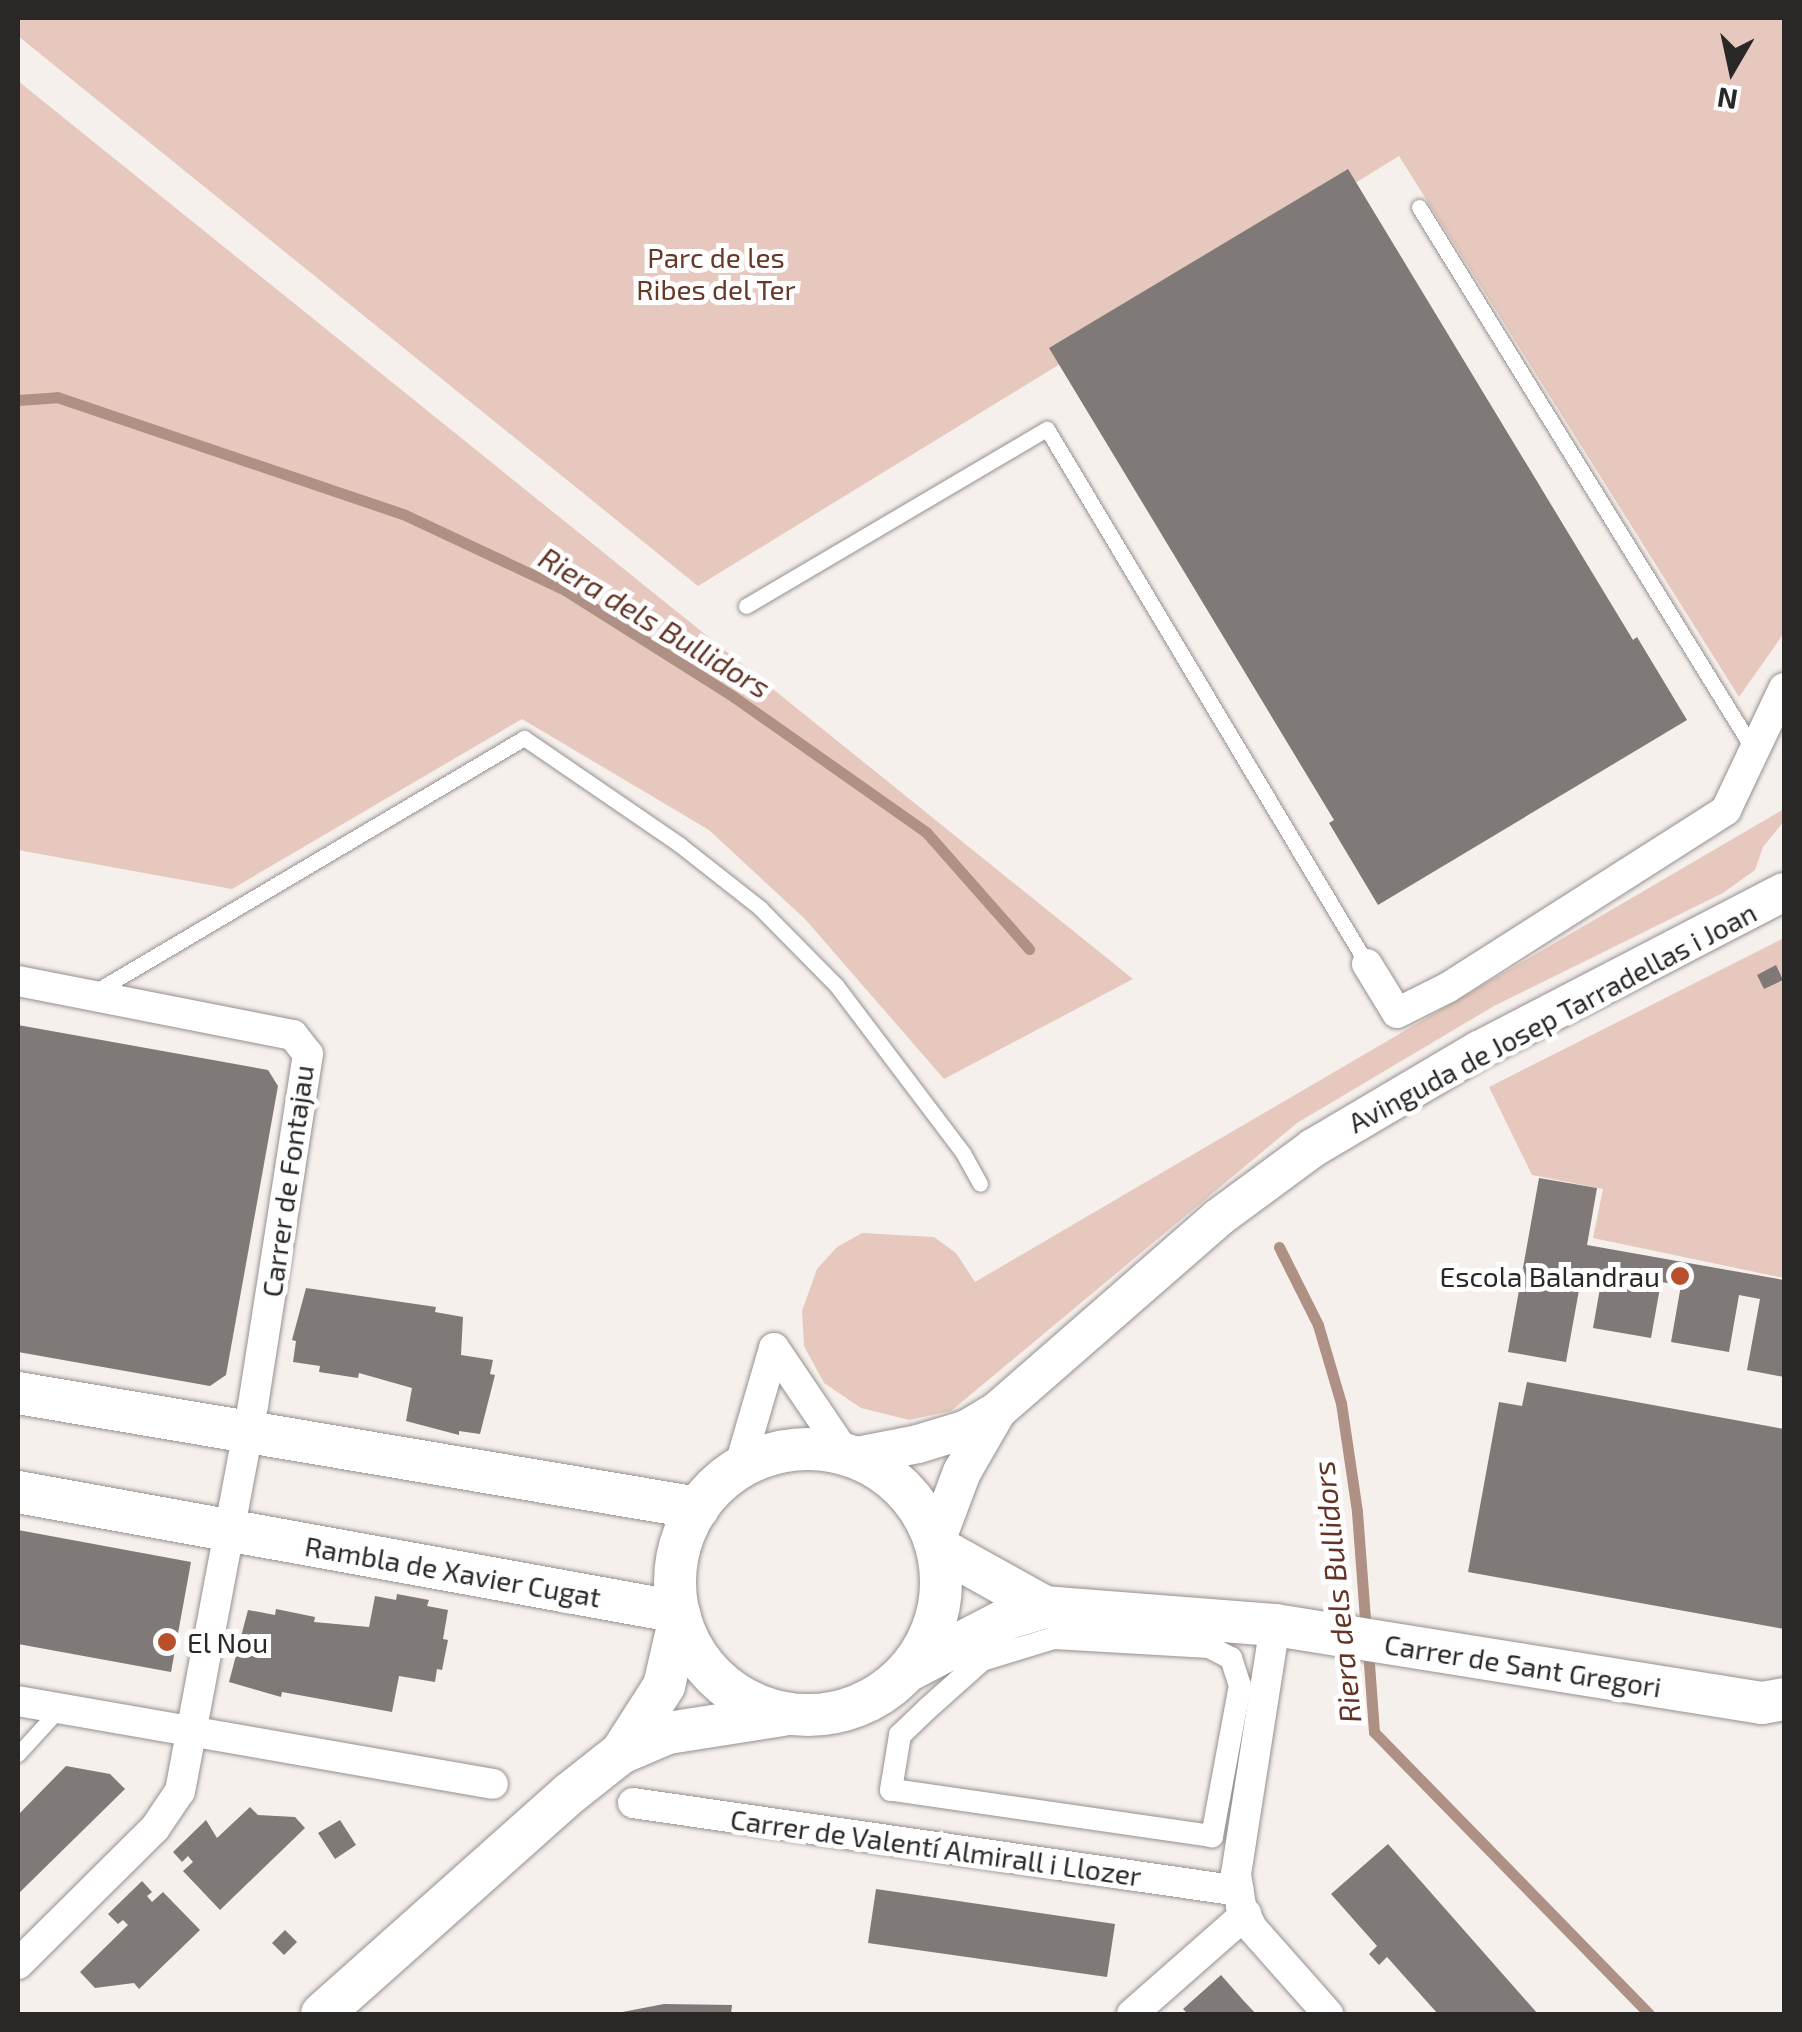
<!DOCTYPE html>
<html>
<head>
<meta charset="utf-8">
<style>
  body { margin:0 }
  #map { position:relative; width:1802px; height:2032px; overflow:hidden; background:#f6f0ed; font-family:"Exo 2",sans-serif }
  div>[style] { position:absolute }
  .green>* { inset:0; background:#e6c8be }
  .stream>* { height:11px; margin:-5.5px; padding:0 5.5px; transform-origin:5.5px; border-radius:5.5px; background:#ae9085 }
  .building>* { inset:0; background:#7f7977 }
  .roads { filter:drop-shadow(0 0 2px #96908e) drop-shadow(0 0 2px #96908e) }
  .service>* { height:15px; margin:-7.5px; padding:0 7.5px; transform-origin:7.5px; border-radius:7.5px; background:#fff }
  .pedestrian>* { height:22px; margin:-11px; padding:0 11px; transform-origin:11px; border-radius:11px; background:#fff }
  .minor>* { height:30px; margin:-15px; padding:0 15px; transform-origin:15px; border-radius:15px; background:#fff }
  .tertiary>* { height:38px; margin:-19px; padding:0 19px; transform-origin:19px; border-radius:19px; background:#fff }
  .secondary>* { height:42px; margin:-21px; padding:0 21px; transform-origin:21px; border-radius:21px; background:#fff }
  .secondary>.ring { margin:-21px; padding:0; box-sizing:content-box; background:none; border:42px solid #fff; border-radius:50% }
  .dots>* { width:28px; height:28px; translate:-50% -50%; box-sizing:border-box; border:5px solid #fefefe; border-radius:50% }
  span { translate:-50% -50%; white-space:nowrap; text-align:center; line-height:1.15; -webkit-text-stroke:10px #fefefe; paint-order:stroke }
  .park-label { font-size:28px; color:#663828 }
  .street-label { font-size:28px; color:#2a2827 }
  .poi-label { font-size:28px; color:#2a2827 }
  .right { translate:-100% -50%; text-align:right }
  .left { translate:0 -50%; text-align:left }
  .water-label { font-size:30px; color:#623425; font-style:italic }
  .frame { position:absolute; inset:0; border:20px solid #2a2827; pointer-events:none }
  .north { position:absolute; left:1682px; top:20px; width:100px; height:100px; -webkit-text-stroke:8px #fefefe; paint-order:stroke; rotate:189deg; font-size:28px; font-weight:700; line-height:40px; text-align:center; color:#2a2827 }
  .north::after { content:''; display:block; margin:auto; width:35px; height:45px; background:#2a2827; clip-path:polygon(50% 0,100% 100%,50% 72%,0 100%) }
</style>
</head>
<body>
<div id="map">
  <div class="green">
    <i style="clip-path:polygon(18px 18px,1784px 18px,1784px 633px,1739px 697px,1399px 156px,698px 586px,18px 36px)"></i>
    <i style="clip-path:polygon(18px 81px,1133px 979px,944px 1079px,805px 919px,709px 830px,522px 719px,232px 889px,18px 850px)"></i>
    <i style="clip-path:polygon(1784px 809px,1784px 821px,1763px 847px,1755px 870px,1723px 893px,1494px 1006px,1297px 1123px,951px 1411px,909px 1420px,861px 1408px,824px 1383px,804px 1346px,802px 1311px,817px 1269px,837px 1247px,862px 1233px,934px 1237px,956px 1253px,975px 1282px)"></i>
    <i style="clip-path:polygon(1784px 938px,1784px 1278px,1593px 1238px,1603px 1189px,1532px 1175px,1489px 1087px)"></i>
  </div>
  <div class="stream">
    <i style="left:18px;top:400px;width:39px;rotate:-4deg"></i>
    <i style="left:57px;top:397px;width:365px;rotate:18.7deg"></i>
    <i style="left:403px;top:514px;width:179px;rotate:25.1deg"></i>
    <i style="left:565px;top:590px;width:200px;rotate:32.3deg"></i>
    <i style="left:734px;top:697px;width:235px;rotate:35.1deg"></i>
    <i style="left:926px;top:832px;width:156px;rotate:48.6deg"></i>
    <i style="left:1279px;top:1247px;width:87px;rotate:63.4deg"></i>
    <i style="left:1318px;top:1325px;width:81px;rotate:73.6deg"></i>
    <i style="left:1341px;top:1403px;width:110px;rotate:81.6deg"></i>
    <i style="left:1357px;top:1512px;width:120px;rotate:85.7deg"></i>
    <i style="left:1368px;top:1650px;width:82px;rotate:85.8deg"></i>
    <i style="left:1374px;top:1732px;width:394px;rotate:45.7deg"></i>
  </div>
  <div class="building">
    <i style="clip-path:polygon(1348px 169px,1633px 640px,1637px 637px,1687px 720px,1378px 905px,1329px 823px,1334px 820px,1049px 348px)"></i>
    <i style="clip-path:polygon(1776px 965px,1783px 980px,1764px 989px,1757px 975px)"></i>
    <i style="clip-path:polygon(18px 1025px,268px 1070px,278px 1086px,226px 1375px,210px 1386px,18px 1352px)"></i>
    <i style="clip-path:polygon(1539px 1178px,1597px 1188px,1587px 1245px,1784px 1280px,1784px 1377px,1747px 1370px,1760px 1299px,1739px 1295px,1729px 1352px,1671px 1342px,1681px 1285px,1661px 1282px,1651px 1338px,1593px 1328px,1603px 1271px,1583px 1268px,1566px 1362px,1508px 1352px)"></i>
    <i style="clip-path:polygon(306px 1288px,436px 1307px,435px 1312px,463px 1317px,461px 1355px,493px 1360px,490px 1374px,495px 1375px,480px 1434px,459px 1431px,459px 1435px,406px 1421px,412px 1388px,359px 1373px,358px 1378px,319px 1372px,320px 1366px,293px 1362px,296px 1341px,292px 1340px)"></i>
    <i style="clip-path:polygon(1527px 1382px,1784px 1429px,1784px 1629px,1468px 1572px,1499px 1402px,1522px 1406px)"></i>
    <i style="clip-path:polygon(18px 1530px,191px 1562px,171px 1672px,18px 1644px)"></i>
    <i style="clip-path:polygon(397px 1594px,429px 1600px,427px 1606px,448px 1610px,443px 1639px,448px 1640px,442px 1670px,437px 1669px,435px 1682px,399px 1676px,392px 1712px,282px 1692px,281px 1697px,229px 1682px,248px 1610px,275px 1615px,276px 1609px,315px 1617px,314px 1622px,369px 1627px,375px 1596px,396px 1600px)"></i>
    <i style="clip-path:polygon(66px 1766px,110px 1774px,125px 1789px,18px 1894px,18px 1815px)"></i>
    <i style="clip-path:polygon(250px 1807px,258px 1815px,295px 1817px,305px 1828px,220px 1910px,183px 1871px,193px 1862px,188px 1856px,182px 1862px,173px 1852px,206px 1820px,217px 1838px)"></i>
    <i style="clip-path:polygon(340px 1820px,356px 1845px,335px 1859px,318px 1833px)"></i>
    <i style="clip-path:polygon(1388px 1844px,1538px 2014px,1438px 2014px,1387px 1957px,1379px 1965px,1369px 1954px,1377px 1946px,1331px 1894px)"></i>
    <i style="clip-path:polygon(142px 1881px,152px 1892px,147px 1896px,152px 1902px,163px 1892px,200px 1930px,139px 1989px,134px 1983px,95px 1988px,80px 1972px,128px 1925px,123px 1920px,118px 1924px,108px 1914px)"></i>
    <i style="clip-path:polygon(876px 1889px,1115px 1924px,1107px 1977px,868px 1943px)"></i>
    <i style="clip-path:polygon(285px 1930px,297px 1942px,284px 1955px,272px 1943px)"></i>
    <i style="clip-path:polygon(1221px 1975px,1243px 2000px,1256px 2014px,1188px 2014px,1183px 2009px)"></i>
    <i style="clip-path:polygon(664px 2004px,732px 2005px,731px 2014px,612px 2014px)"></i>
  </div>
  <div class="roads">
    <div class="service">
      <i style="left:1419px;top:207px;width:640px;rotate:58.35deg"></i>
      <i style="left:746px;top:606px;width:349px;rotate:-30.5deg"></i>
      <i style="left:1047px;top:429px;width:623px;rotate:59.12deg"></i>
      <i style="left:93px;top:993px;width:501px;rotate:-30.61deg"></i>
      <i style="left:524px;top:738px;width:189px;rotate:34.4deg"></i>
      <i style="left:680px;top:845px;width:102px;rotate:38.2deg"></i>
      <i style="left:760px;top:908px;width:108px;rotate:45.4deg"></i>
      <i style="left:836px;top:985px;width:211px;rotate:52.9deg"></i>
      <i style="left:963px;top:1153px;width:35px;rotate:61deg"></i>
      <i style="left:18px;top:1754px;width:62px;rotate:-47.6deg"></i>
    </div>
    <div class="pedestrian">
      <i style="left:1054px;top:1638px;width:155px;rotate:3.3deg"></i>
      <i style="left:1209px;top:1647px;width:25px;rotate:27deg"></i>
      <i style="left:1231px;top:1658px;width:28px;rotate:72deg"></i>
      <i style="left:1240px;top:1685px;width:154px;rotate:100.5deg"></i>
      <i style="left:1212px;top:1836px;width:324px;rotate:-171.8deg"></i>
      <i style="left:891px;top:1790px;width:56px;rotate:-80.7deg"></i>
      <i style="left:900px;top:1735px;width:37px;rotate:-44deg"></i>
      <i style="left:927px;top:1709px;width:74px;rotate:-41.7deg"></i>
      <i style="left:982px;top:1660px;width:75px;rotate:-17deg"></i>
    </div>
    <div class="minor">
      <i style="left:1367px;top:964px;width:57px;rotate:58.5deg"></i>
      <i style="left:1397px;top:1013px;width:56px;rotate:-26.6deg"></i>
      <i style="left:1447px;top:988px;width:331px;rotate:-32.5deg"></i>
      <i style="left:1726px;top:810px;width:135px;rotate:-64.6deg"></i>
      <i style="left:18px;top:981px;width:280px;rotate:11.1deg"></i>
      <i style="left:293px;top:1035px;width:24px;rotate:52deg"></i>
      <i style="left:308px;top:1054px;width:355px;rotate:98.9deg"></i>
      <i style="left:253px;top:1405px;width:393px;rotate:100.7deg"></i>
      <i style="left:180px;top:1791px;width:45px;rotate:124deg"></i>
      <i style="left:155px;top:1828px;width:193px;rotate:135.2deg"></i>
      <i style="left:774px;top:1348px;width:130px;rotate:55.9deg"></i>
      <i style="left:739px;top:1468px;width:125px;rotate:-73.7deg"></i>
      <i style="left:1275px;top:1625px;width:252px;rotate:98.9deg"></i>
      <i style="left:1236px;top:1874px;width:32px;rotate:81deg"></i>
      <i style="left:1241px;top:1906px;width:25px;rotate:63deg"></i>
      <i style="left:1252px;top:1928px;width:115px;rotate:48.5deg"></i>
      <i style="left:18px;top:1701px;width:482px;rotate:9.9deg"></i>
      <i style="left:633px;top:1803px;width:612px;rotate:8.26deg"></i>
      <i style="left:1132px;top:2014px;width:152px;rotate:-41.3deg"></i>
    </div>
    <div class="tertiary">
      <i style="left:852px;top:1457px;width:67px;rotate:-11.1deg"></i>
      <i style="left:918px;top:1444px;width:51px;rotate:-17deg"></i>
      <i style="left:967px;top:1429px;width:35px;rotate:-31deg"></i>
      <i style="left:997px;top:1411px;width:293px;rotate:-41.1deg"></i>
      <i style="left:1218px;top:1218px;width:118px;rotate:-36.4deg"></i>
      <i style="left:1313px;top:1148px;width:193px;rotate:-30.6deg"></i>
      <i style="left:1479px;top:1050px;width:343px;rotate:-27.4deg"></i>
      <i style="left:936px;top:1541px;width:74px;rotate:-69.4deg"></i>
      <i style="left:962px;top:1472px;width:68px;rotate:-60deg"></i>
    </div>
    <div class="secondary">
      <i style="left:18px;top:1393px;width:690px;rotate:9.6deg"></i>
      <i class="ring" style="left:675px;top:1449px;width:224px;height:224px"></i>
      <i style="left:18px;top:1492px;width:671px;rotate:10.3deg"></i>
      <i style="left:937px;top:1547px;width:124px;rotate:29.1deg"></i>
      <i style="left:909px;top:1670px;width:113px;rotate:-27.5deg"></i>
      <i style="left:1009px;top:1618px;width:38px;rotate:-17deg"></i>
      <i style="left:1045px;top:1607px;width:231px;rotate:4.5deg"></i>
      <i style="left:1275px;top:1625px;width:493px;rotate:9.1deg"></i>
      <i style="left:1762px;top:1703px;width:22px;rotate:-10deg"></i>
      <i style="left:621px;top:1753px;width:80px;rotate:-57.3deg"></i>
      <i style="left:664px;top:1686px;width:71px;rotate:-76.9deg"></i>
      <i style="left:322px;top:2014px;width:331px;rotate:-41.7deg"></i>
      <i style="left:569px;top:1794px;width:66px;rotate:-38.3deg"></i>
      <i style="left:621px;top:1753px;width:51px;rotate:-23.1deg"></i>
      <i style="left:668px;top:1733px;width:116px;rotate:-8.9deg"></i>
    </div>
  </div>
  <div class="dots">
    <i style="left:1680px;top:1276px;background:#b8502b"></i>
    <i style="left:167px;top:1642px;background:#b8502b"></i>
  </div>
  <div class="park-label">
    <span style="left:716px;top:273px">Parc de les<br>Ribes del Ter</span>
  </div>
  <div class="street-label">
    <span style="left:1552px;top:1017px;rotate:-28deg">Avinguda de Josep Tarradellas i Joan</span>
    <span style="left:287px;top:1181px;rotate:-82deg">Carrer de Fontajau</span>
    <span style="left:453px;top:1571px;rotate:10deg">Rambla de Xavier Cugat</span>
    <span style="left:1523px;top:1665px;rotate:9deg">Carrer de Sant Gregori</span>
    <span style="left:936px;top:1847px;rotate:8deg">Carrer de Valentí Almirall i Llozer</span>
  </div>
  <div class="poi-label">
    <span class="right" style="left:1660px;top:1276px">Escola Balandrau</span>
    <span class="left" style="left:187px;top:1642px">El Nou</span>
  </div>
  <div class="water-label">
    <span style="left:655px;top:622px;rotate:31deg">Riera dels Bullidors</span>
    <span style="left:1336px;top:1592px;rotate:-96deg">Riera dels Bullidors</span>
  </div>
  <div class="frame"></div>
  <div class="north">N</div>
</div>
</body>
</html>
